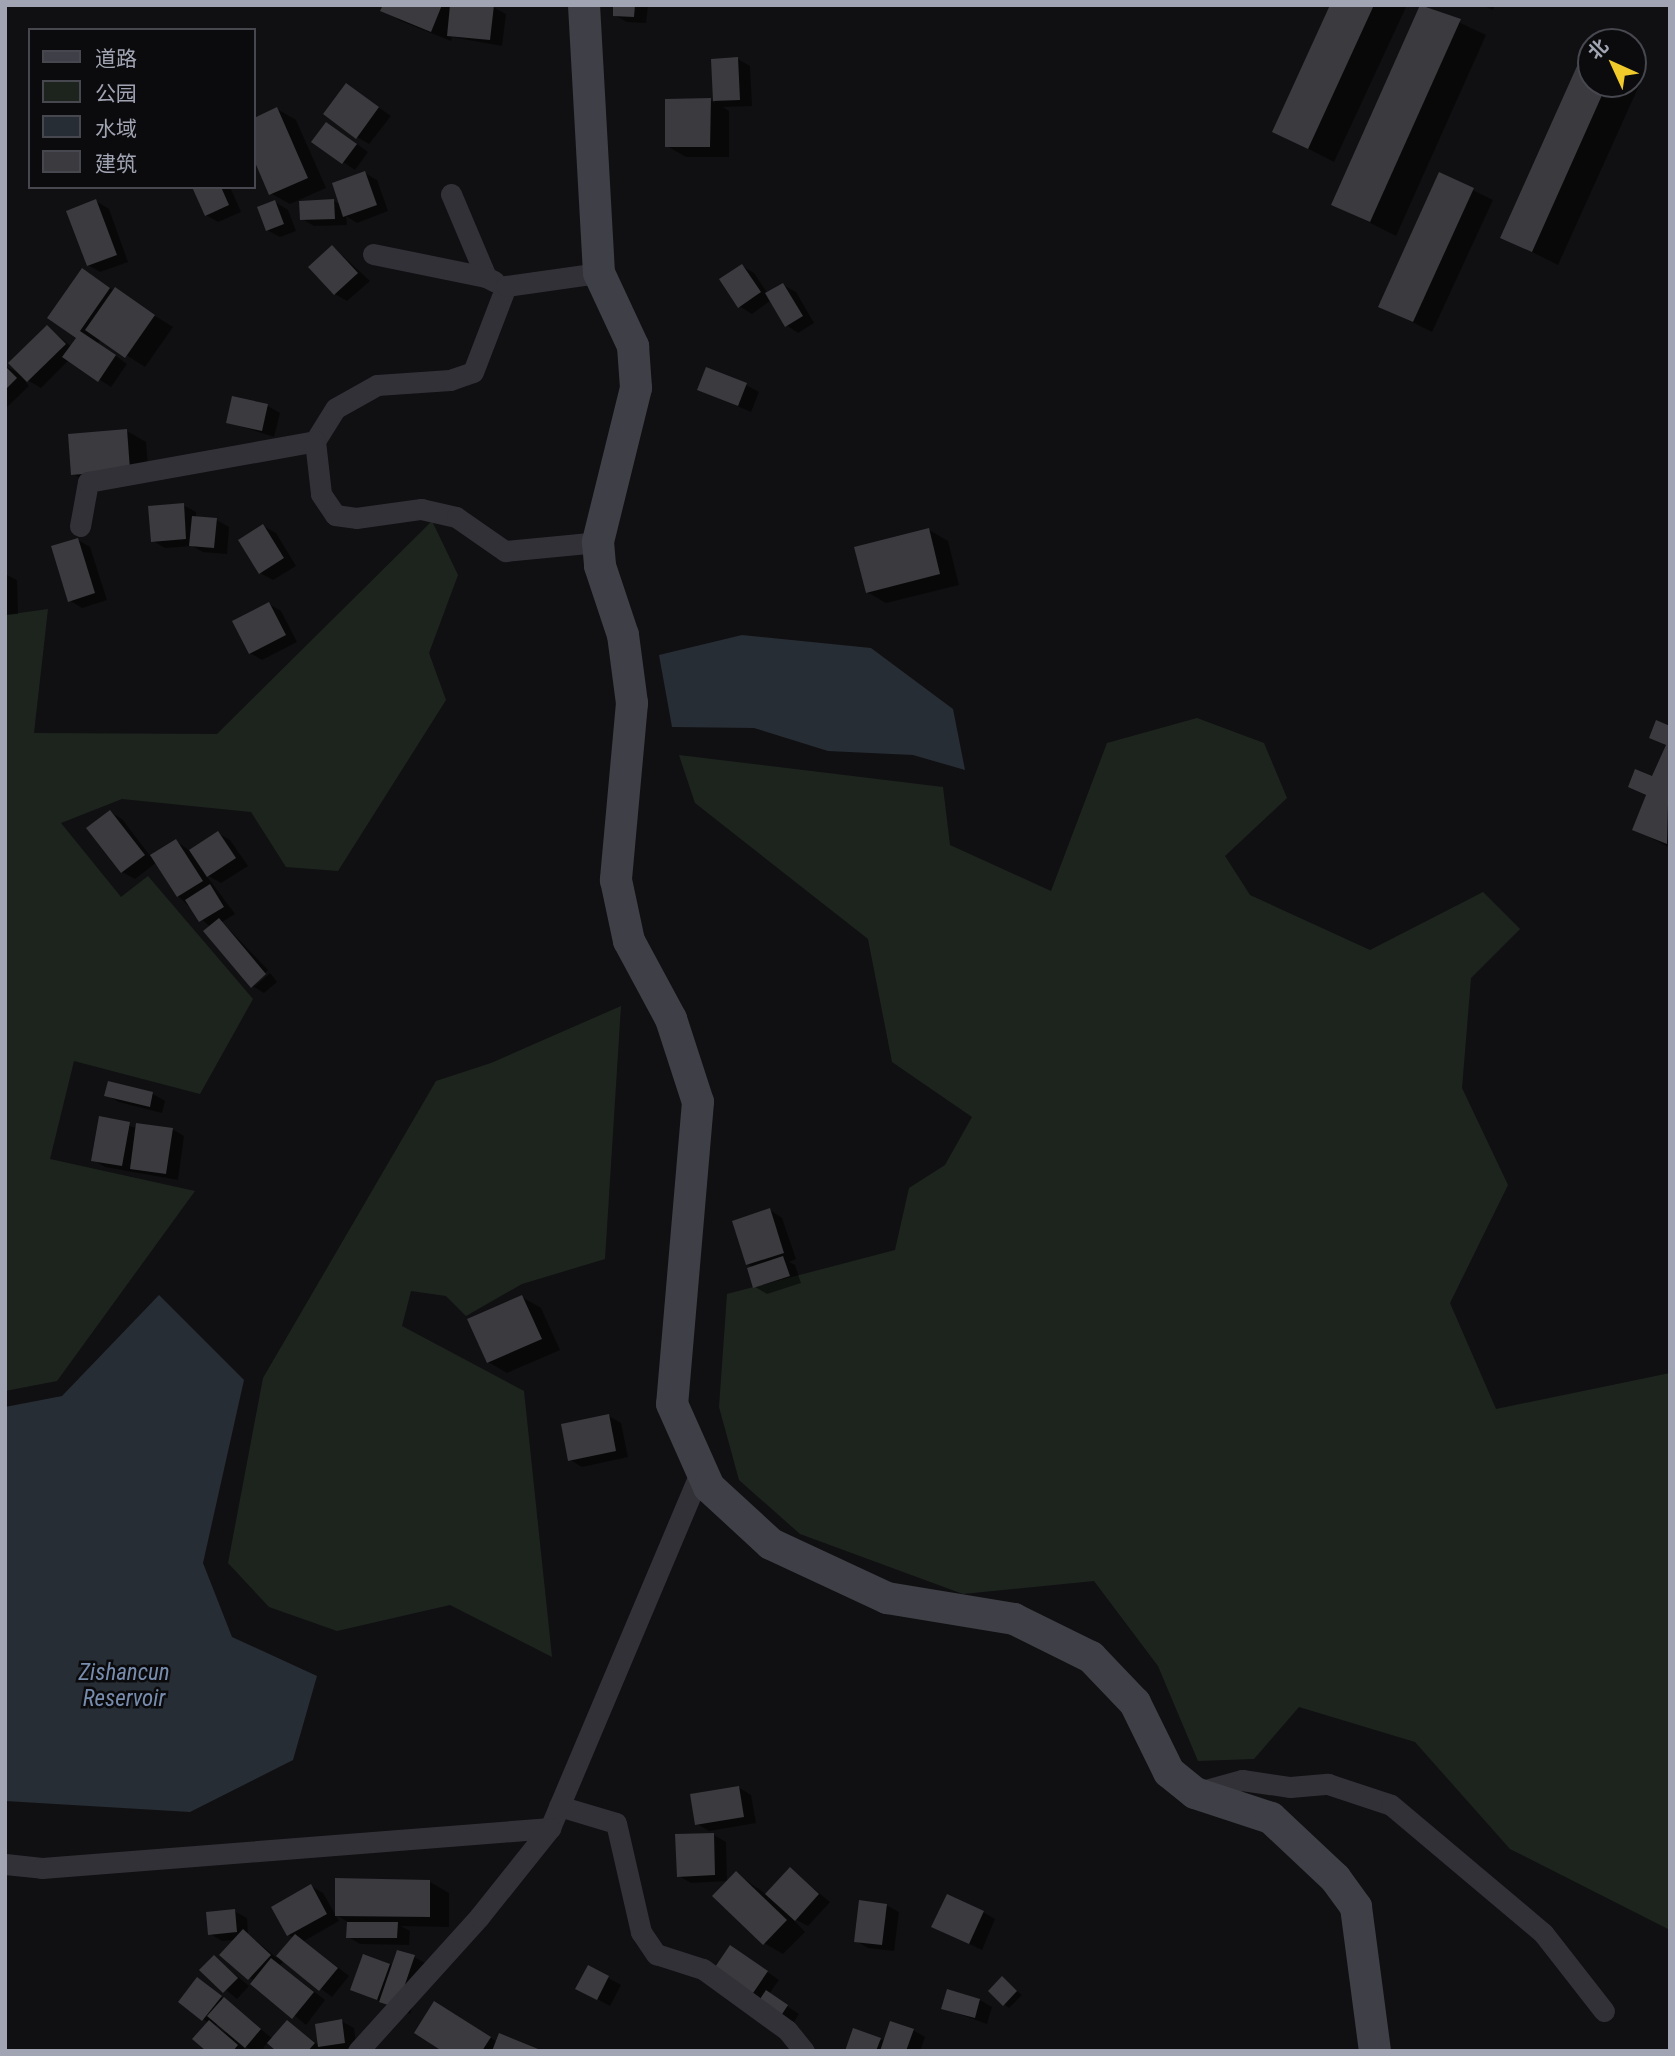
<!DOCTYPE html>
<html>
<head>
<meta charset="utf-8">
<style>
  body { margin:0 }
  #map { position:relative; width:1675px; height:2056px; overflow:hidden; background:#101012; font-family:"Roboto Condensed","Noto Sans SC",sans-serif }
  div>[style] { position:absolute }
  .green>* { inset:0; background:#1d241e }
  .water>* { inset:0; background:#272d35 }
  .shadow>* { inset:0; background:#0007 }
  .building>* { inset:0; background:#3a3a3f }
  .street>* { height:21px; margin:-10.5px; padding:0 10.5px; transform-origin:10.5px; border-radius:10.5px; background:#313137 }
  .secondary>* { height:32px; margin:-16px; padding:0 16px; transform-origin:16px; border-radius:16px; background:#3f4047 }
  span { translate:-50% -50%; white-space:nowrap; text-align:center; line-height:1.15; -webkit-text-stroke:5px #0b0b0d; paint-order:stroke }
  .water-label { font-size:23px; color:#788dae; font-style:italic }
  .frame { position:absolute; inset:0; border:7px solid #a1a4b2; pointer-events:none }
  .legend { position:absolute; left:28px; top:28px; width:228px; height:161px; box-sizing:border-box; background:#0b0b0d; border:2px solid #47484f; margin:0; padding:9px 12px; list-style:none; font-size:21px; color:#a1a4b2 }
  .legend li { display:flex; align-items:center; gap:14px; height:35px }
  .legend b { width:35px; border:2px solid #47484f }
  .north { position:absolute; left:1577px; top:28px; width:70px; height:70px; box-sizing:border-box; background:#0b0b0d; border:2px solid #47484f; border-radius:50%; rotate:315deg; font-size:19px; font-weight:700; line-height:28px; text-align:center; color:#a1a4b2 }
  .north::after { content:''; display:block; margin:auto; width:24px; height:32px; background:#f0ca2a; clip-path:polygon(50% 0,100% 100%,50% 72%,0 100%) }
</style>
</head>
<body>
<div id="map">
  <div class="green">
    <i style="clip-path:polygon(432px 521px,458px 575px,429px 653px,446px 700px,338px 871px,286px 867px,251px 812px,122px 799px,61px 823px,121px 897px,148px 876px,253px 999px,200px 1094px,74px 1061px,50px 1159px,195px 1191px,57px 1381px,5px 1391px,5px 615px,48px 609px,34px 733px,217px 734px)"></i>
    <i style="clip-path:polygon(1197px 718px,1264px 743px,1287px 798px,1225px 856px,1250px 895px,1370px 950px,1483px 892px,1520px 929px,1471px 978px,1462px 1088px,1508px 1185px,1450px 1303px,1496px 1409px,1670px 1373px,1670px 1930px,1510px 1849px,1415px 1742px,1299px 1707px,1254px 1759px,1198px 1761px,1158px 1666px,1094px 1581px,963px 1594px,800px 1534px,739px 1480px,719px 1407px,727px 1294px,895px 1250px,909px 1188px,945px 1165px,972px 1117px,892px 1062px,868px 939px,695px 803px,679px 755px,943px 787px,950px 845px,1051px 891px,1107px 743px)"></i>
    <i style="clip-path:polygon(621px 1006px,605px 1259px,522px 1284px,466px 1316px,446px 1296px,411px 1291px,402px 1326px,524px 1391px,552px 1657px,450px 1605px,337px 1631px,269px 1607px,228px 1563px,263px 1378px,436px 1081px,491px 1063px)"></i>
  </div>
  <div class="water">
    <i style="clip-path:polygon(742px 635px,871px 648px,953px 709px,965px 770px,913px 755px,828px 751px,754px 728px,672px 727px,659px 655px)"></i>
    <i style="clip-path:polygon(159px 1295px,244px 1380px,203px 1563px,232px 1637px,317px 1676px,293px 1760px,190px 1812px,5px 1801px,5px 1407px,62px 1396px)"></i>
  </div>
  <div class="shadow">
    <i style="clip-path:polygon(385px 5px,493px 7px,506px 14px,502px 46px,452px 37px,451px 41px,401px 21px,382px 10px)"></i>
    <i style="clip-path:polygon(615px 5px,648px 5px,646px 23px,627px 22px,614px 15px)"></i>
    <i style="clip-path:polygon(1332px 5px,1407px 5px,1334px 162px,1274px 131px)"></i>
    <i style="clip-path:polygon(1422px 5px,1486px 35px,1396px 236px,1333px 204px)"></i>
    <i style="clip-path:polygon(1482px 5px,1495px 5px,1493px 10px)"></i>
    <i style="clip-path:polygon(1591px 50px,1591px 84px,1633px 84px,1633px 71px,1643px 77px,1558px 265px,1502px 237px)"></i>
    <i style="clip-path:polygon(738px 59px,750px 66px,752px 106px,723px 107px,729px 111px,729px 157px,686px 157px,667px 146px,710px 100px,715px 103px,713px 60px)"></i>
    <i style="clip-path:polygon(346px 85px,391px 116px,369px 144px,357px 137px)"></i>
    <i style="clip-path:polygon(277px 109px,296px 120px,326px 188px,290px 204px,270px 193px,254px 155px,254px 120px)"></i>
    <i style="clip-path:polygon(339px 131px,368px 152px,355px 170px,314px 142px)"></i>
    <i style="clip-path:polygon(365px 173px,377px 180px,388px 211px,357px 223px,346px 216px,347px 225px,314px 226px,302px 219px,334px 201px,341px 205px)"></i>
    <i style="clip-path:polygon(1440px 174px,1493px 200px,1432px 332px,1380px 306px)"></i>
    <i style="clip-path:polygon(194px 187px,230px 187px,241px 212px,218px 222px,206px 215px)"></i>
    <i style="clip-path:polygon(96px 201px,109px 209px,128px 262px,100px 272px,88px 265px)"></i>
    <i style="clip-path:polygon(275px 202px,288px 210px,296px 231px,280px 237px,267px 230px)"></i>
    <i style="clip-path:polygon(333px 247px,370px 281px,347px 301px,335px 294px)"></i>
    <i style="clip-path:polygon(742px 266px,754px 273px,768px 294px,783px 285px,796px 292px,814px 323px,798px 333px,786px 325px,771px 300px,752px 314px,739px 306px)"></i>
    <i style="clip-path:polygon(82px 271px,173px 327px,145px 367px,101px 339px,98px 343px,127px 364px,111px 387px,69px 360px,41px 388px,22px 377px,29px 386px,5px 409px,5px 366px,19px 373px,47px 327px,72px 347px,79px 337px)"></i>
    <i style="clip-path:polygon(746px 385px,759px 392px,751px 412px,700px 390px)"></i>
    <i style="clip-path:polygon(268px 406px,280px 413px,274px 437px,228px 422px)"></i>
    <i style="clip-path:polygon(127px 431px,146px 442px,149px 480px,92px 485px,73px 474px)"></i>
    <i style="clip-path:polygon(183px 505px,196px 512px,196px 518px,217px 520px,229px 527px,227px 554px,203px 552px,192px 546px,165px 548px,153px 541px)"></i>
    <i style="clip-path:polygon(263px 526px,276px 533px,296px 566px,273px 580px,260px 573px)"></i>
    <i style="clip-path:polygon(929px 530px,948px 541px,959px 585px,886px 603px,867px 592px)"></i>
    <i style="clip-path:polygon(78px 540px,90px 547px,107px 600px,82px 608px,69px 600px)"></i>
    <i style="clip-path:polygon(5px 574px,17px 580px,18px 614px,5px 615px)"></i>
    <i style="clip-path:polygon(269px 604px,281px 611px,297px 642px,262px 660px,250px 653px)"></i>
    <i style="clip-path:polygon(1670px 728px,1670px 848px,1634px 829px,1648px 797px,1630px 787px,1653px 779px,1667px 746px,1651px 737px)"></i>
    <i style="clip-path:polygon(110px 812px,122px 819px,151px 857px,176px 841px,190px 851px,218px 833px,230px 840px,248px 866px,221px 883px,205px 874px,235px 914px,222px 922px,268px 970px,253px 987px,210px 927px,178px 896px,157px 862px,135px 879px,122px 872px)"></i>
    <i style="clip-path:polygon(270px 973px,277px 982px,264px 993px,254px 987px)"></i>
    <i style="clip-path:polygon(110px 1083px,153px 1094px,165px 1101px,162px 1113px,119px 1102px,106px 1095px)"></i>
    <i style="clip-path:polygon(100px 1118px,137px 1128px,172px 1129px,184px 1136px,178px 1180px,105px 1167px,93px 1160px)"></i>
    <i style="clip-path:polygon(770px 1210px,782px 1218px,796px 1259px,789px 1262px,795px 1265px,801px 1283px,767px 1294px,755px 1287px,754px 1268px,748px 1264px)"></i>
    <i style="clip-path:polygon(522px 1297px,541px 1308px,560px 1350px,507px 1373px,488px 1362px)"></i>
    <i style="clip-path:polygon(609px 1416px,621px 1423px,628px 1457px,582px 1467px,569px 1459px)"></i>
    <i style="clip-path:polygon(738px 1787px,751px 1795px,756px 1823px,709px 1831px,697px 1824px)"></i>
    <i style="clip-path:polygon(714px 1835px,726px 1842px,727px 1881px,691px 1883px,679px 1876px)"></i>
    <i style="clip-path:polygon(791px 1870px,830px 1902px,808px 1926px,791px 1917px,805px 1932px,783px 1954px,764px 1943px,736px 1873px,767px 1895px)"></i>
    <i style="clip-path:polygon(430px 1882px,449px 1893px,449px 1927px,401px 1926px,410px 1931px,409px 1945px,360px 1944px,348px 1937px,348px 1922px,336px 1915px)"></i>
    <i style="clip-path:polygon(311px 1886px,323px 1893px,339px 1921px,304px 1941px,349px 1976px,332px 1997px,284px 1961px,280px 1965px,325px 2000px,306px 2025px,222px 1954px,235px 1940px,222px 1941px,210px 1934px,234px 1911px,247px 1918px,248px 1934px,277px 1958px,294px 1938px,289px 1935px)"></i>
    <i style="clip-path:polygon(886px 1905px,899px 1912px,894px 1951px,868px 1948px,856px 1941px)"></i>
    <i style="clip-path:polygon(983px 1912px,995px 1919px,982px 1950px,934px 1927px)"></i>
    <i style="clip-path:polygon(743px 1955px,779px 1980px,769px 1994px,799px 2014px,788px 2031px,750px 1998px)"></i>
    <i style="clip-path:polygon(214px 1957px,249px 1986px,237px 1999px,202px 1970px)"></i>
    <i style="clip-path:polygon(414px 1957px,427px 1964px,410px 2014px,352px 1989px,389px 1965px)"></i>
    <i style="clip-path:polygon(588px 1967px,621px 1985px,610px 2006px,577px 1988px)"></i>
    <i style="clip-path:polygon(evenodd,198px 1979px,273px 2039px,288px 2022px,320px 2046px,341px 2021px,354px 2028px,357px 2049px,279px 2051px,268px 2042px,263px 2048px,267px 2051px,253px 2051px,240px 2043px,246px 2051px,208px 2051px,209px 2023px,203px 2019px,198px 1979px,218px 2023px,227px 2031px,226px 2033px,216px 2026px,218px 2023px)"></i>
    <i style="clip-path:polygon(1002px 1979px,1022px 1995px,1009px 2008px,1004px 2004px)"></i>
    <i style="clip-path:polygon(980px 2000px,992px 2007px,987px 2024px,943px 2008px)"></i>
    <i style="clip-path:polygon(454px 2014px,497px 2042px,539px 2051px,446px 2051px)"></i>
    <i style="clip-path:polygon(913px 2030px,925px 2037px,920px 2051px,847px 2051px)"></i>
  </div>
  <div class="building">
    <i style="clip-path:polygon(383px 5px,442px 5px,431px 32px,380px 11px)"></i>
    <i style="clip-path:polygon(450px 5px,494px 5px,490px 40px,447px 36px)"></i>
    <i style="clip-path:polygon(613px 5px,635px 5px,634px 17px,613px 16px)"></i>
    <i style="clip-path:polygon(1330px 5px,1374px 5px,1308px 149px,1272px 132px)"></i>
    <i style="clip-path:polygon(1420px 5px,1461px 19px,1370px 222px,1331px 205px)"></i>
    <i style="clip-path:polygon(1586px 46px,1591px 48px,1591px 84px,1607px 84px,1532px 252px,1500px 238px)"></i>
    <i style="clip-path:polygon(738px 57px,740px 100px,713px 101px,711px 59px)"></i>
    <i style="clip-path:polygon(346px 83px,379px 107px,356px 139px,323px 114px)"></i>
    <i style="clip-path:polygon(711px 98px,710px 147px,665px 147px,665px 99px)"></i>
    <i style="clip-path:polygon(277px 107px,308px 178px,269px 195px,254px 160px,254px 118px)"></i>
    <i style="clip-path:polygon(326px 122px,357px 144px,342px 164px,311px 142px)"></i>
    <i style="clip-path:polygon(365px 171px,377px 205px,343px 217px,332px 183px)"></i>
    <i style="clip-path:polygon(1439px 172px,1474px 188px,1413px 322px,1378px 307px)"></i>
    <i style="clip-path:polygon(192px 187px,221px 187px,229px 205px,205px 216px)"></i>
    <i style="clip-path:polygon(96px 199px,117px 255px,87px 266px,66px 211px)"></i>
    <i style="clip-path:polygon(334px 199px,335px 219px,300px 220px,299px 201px)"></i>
    <i style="clip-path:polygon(275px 200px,284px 224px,266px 231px,257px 207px)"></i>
    <i style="clip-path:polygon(332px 245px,358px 273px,334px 295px,308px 267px)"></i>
    <i style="clip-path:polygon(742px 264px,761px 292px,738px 308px,719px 279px)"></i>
    <i style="clip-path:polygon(82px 268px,110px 288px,80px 331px,116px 355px,98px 382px,62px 357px,76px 338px,47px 318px)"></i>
    <i style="clip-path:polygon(783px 283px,803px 316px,785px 327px,765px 293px)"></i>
    <i style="clip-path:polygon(115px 287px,155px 315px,125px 358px,85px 330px)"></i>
    <i style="clip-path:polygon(47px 325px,66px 344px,27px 382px,8px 363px)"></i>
    <i style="clip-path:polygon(5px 366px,17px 378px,5px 390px)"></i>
    <i style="clip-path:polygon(706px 367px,747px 383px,738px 406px,697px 390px)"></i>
    <i style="clip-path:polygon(232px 396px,268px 404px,262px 431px,226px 423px)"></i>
    <i style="clip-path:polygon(127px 429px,130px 470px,71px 475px,68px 434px)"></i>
    <i style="clip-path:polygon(184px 503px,186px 539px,151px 542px,148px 506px)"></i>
    <i style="clip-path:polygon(192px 516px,217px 518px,214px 548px,189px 546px)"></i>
    <i style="clip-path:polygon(263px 524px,284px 558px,259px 574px,238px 540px)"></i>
    <i style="clip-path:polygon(929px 528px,940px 574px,866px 593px,854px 547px)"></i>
    <i style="clip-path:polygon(78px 538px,95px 593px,68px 602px,51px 546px)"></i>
    <i style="clip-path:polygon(269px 602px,286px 635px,249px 654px,232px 621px)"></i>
    <i style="clip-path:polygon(1656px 720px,1670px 726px,1667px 844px,1632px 830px,1646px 795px,1628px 787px,1635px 769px,1652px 776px,1666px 745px,1649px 738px)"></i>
    <i style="clip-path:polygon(110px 810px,145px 855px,121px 873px,86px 828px)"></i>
    <i style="clip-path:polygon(218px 831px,236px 858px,207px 877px,189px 850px)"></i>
    <i style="clip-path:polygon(176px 839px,203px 881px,177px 897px,150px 855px)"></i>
    <i style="clip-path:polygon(210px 884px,224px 907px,199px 922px,185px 900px)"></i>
    <i style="clip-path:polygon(219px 918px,266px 974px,251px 988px,203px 931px)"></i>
    <i style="clip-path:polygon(108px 1081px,153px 1092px,150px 1107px,104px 1096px)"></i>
    <i style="clip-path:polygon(99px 1116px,130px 1122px,122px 1166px,91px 1161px)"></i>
    <i style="clip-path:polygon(136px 1123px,173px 1128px,166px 1174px,130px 1169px)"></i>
    <i style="clip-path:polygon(770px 1208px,784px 1253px,746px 1265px,732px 1221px)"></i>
    <i style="clip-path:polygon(783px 1256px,790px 1276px,753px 1288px,747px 1268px)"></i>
    <i style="clip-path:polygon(522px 1295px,542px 1339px,487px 1363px,467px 1319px)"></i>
    <i style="clip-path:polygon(609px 1414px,616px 1451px,568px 1461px,561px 1424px)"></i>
    <i style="clip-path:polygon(739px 1786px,744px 1817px,695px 1825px,690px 1794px)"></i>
    <i style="clip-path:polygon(714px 1833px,715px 1875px,677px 1877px,675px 1834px)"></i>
    <i style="clip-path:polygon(790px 1867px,819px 1894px,795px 1921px,765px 1894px)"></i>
    <i style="clip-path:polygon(736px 1871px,787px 1920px,763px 1945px,712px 1896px)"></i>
    <i style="clip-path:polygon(335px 1878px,430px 1880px,430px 1917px,335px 1916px)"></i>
    <i style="clip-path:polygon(311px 1884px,327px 1914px,287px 1936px,271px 1907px)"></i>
    <i style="clip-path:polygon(947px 1894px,984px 1911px,969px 1944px,931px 1927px)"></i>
    <i style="clip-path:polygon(859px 1900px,887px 1904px,882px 1945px,854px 1942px)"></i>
    <i style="clip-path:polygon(235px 1909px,237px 1932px,208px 1935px,206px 1912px)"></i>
    <i style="clip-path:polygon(347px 1922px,398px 1922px,397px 1938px,346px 1938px)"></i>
    <i style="clip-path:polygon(243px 1929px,271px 1955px,248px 1980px,219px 1955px)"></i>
    <i style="clip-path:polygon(295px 1934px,338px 1968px,319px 1991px,276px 1956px)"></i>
    <i style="clip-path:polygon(730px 1945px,768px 1971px,749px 1999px,711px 1973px)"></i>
    <i style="clip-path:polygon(397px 1950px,415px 1955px,397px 2008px,379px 2002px)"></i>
    <i style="clip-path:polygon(363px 1954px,390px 1964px,377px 2000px,350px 1990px)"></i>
    <i style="clip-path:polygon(214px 1955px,238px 1978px,223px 1993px,199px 1970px)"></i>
    <i style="clip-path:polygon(271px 1958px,314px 1992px,292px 2019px,250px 1984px)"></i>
    <i style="clip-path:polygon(588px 1965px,609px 1976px,597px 2000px,575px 1989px)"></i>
    <i style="clip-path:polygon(1002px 1976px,1017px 1991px,1003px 2006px,988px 1991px)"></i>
    <i style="clip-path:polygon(197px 1977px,222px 1996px,202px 2021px,178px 2002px)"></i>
    <i style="clip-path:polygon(947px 1989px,980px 1999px,975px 2018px,941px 2009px)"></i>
    <i style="clip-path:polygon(766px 1990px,788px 2005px,775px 2025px,752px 2011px)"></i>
    <i style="clip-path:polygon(224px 1997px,261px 2029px,245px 2048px,207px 2016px)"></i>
    <i style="clip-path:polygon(434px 2001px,491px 2037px,482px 2051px,442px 2051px,414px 2033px)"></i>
    <i style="clip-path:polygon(342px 2019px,345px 2043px,318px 2047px,315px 2024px)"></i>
    <i style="clip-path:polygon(209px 2020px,238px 2045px,233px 2051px,206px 2051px,192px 2039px)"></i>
    <i style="clip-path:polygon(287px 2020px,315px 2043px,308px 2051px,276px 2051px,267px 2043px)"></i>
    <i style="clip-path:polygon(890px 2021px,914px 2029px,906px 2051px,880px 2051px)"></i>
    <i style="clip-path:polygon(853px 2028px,881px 2038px,876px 2051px,845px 2051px)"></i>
    <i style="clip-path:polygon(499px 2033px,543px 2051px,492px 2051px)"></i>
  </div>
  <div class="street">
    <i style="left:451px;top:194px;width:90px;rotate:67.1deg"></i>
    <i style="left:486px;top:277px;width:9px;rotate:27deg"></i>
    <i style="left:373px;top:254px;width:115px;rotate:11.5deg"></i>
    <i style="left:315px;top:441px;width:39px;rotate:-58deg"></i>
    <i style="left:336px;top:408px;width:47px;rotate:-29.3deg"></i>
    <i style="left:377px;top:385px;width:73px;rotate:-3.9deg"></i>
    <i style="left:450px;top:380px;width:24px;rotate:-19deg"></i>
    <i style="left:473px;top:372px;width:92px;rotate:-69deg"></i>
    <i style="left:506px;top:286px;width:94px;rotate:-8deg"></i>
    <i style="left:80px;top:526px;width:45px;rotate:-79.7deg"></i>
    <i style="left:88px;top:482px;width:231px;rotate:-10.2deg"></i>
    <i style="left:315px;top:441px;width:53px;rotate:83.5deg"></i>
    <i style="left:321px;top:494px;width:25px;rotate:56deg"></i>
    <i style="left:335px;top:515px;width:21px;rotate:8deg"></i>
    <i style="left:356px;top:518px;width:66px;rotate:-7.9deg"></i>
    <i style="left:421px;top:509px;width:36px;rotate:13deg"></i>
    <i style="left:456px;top:517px;width:60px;rotate:34.8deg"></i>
    <i style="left:505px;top:551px;width:93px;rotate:-5.5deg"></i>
    <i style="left:1195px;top:1793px;width:49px;rotate:-15.5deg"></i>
    <i style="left:1242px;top:1780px;width:49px;rotate:8.3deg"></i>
    <i style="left:1290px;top:1787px;width:38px;rotate:-5deg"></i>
    <i style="left:1328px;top:1784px;width:66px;rotate:18.4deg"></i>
    <i style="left:1391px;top:1805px;width:199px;rotate:40.1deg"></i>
    <i style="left:1543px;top:1933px;width:99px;rotate:52deg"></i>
    <i style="left:559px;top:1806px;width:59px;rotate:16.6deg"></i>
    <i style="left:616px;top:1823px;width:112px;rotate:77.1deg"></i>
    <i style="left:641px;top:1932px;width:27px;rotate:56deg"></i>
    <i style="left:656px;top:1954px;width:49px;rotate:17.7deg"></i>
    <i style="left:703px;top:1969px;width:104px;rotate:36deg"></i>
    <i style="left:787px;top:2030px;width:27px;rotate:51deg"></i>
    <i style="left:5px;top:1864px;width:37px;rotate:6deg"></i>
    <i style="left:42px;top:1868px;width:510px;rotate:-4.5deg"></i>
    <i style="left:550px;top:1828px;width:389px;rotate:-67.1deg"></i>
    <i style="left:358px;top:2051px;width:181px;rotate:-47.9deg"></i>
    <i style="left:479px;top:1917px;width:114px;rotate:-51.4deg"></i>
  </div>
  <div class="secondary">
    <i style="left:584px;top:5px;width:268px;rotate:86.8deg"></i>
    <i style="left:599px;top:273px;width:81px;rotate:65deg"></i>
    <i style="left:633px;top:346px;width:42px;rotate:85.9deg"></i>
    <i style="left:636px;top:388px;width:159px;rotate:103.9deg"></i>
    <i style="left:598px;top:542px;width:24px;rotate:85deg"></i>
    <i style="left:600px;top:566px;width:73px;rotate:71.6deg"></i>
    <i style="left:623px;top:635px;width:69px;rotate:82.5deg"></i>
    <i style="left:632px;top:703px;width:178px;rotate:95.2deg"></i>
    <i style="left:616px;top:880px;width:62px;rotate:78deg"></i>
    <i style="left:629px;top:941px;width:89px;rotate:61.7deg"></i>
    <i style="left:671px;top:1019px;width:87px;rotate:72deg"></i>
    <i style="left:698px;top:1102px;width:303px;rotate:94.9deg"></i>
    <i style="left:672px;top:1404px;width:91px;rotate:66deg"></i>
    <i style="left:709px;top:1487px;width:84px;rotate:42.6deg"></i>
    <i style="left:771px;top:1544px;width:128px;rotate:25deg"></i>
    <i style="left:887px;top:1598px;width:129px;rotate:9.4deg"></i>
    <i style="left:1014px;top:1619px;width:86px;rotate:26.3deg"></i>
    <i style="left:1091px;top:1657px;width:64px;rotate:46.3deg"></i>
    <i style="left:1135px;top:1703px;width:77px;rotate:63.8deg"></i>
    <i style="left:1169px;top:1772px;width:33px;rotate:39deg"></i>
    <i style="left:1195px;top:1793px;width:80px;rotate:18.2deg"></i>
    <i style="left:1271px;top:1818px;width:88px;rotate:43.2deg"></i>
    <i style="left:1335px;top:1878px;width:36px;rotate:54deg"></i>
    <i style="left:1356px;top:1907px;width:145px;rotate:82.5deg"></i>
  </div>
  <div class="water-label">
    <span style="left:124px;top:1686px">Zishancun<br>Reservoir</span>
  </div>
  <div class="frame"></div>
  <ul class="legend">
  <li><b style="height:9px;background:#3f4047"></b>道路</li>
  <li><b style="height:19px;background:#1d241e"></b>公园</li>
  <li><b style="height:19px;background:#272d35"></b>水域</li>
  <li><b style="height:19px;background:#3a3a3f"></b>建筑</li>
  </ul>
  <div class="north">北</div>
</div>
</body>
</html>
